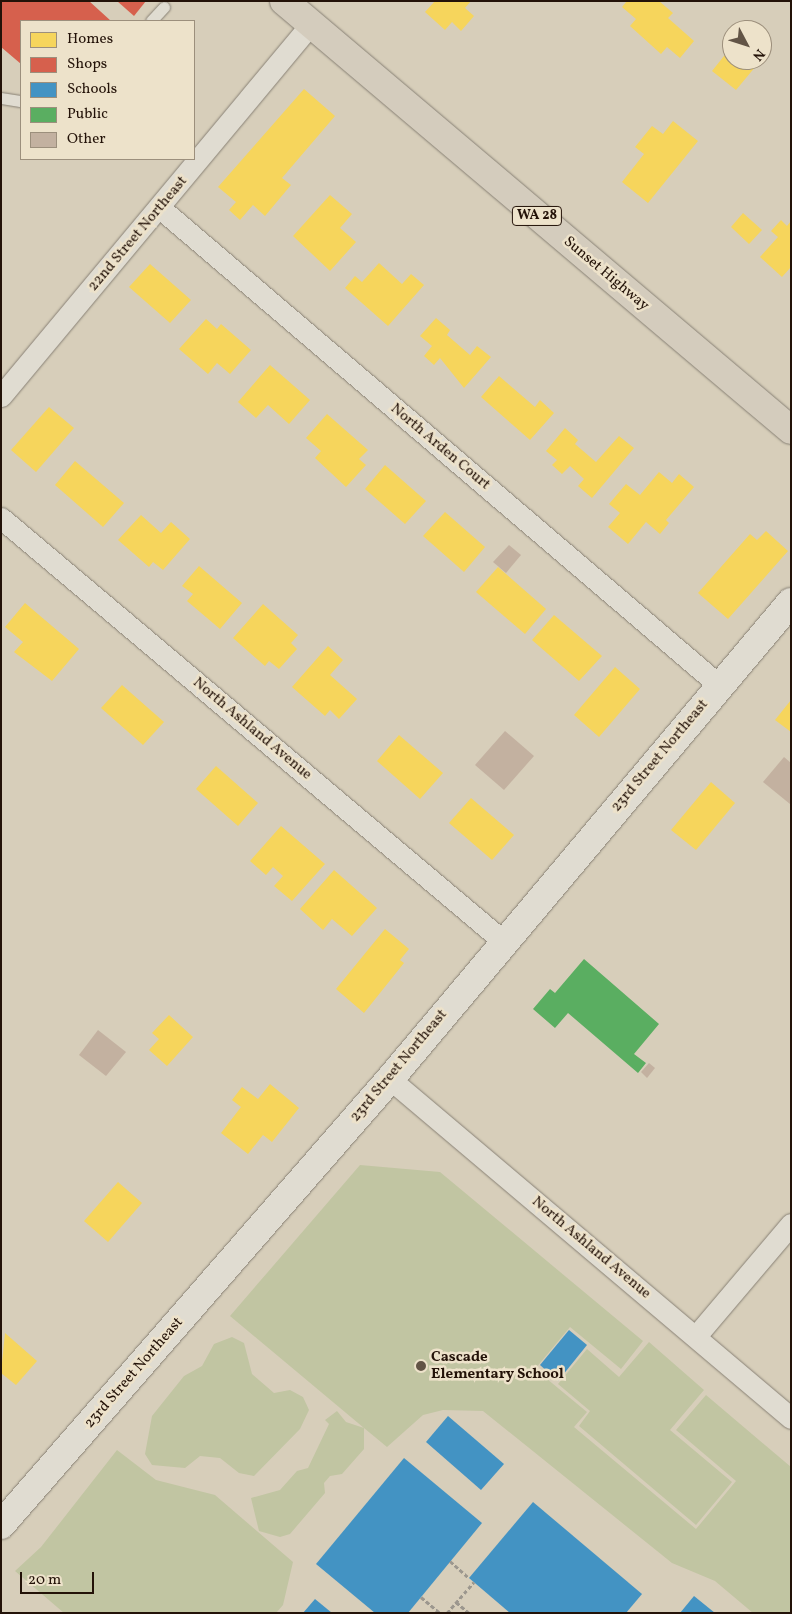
<!DOCTYPE html>
<html>
<head>
<meta charset="utf-8">
<style>
  body { margin:0 }
  #map { position:relative; width:792px; height:1614px; overflow:hidden; background:#d7ceba; font-family:Vollkorn,serif }
  div>[style] { position:absolute }
  .green>* { inset:0; background:#c1c5a2 }
  .homes>* { inset:0; background:#f6d55c }
  .shops>* { inset:0; background:#d6604d }
  .schools>* { inset:0; background:#4393c3 }
  .public>* { inset:0; background:#5aae61 }
  .building>* { inset:0; background:#c3b1a0 }
  .path>* { height:3px; margin-top:-1.5px; transform-origin:0; background:repeating-linear-gradient(90deg,#9c978e 0 4px,transparent 0 6.5px) }
  .roads { filter:drop-shadow(0 0 1px #888175) drop-shadow(0 0 1px #888175) }
  .lane>* { height:11px; margin:-5.5px; padding:0 5.5px; transform-origin:5.5px; border-radius:5.5px; background:#e0dcd1 }
  .street>* { height:21px; margin:-10.5px; padding:0 10.5px; transform-origin:10.5px; border-radius:10.5px; background:#e0dcd1 }
  .secondary>* { height:28px; margin:-14px; padding:0 14px; transform-origin:14px; border-radius:14px; background:#e0dcd1 }
  .highway>* { height:28px; margin:-14px; padding:0 14px; transform-origin:14px; border-radius:14px; background:#d4ccbd }
  .dots>* { width:14px; height:14px; translate:-50% -50%; box-sizing:border-box; border:2px solid #ede2ca; border-radius:50% }
  span { translate:-50% -50%; white-space:nowrap; text-align:center; line-height:1.15; -webkit-text-stroke:5px #ede2ca; paint-order:stroke }
  .shield-label span { padding:1px 4px; background:#ede2ca; border:1px solid; border-radius:4px; -webkit-text-stroke-width:0 }
  .shield-label { font-size:14px; color:#231208; font-weight:700 }
  .street-label { font-size:15px; color:#231208 }
  .poi-label { font-size:15px; color:#231208; font-weight:700 }
  .left { translate:0 -50%; text-align:left }
  .frame { position:absolute; inset:0; border:2px solid #231208; pointer-events:none }
  .legend { position:absolute; left:20px; top:20px; width:175px; height:140px; box-sizing:border-box; background:#ede2ca; border:1px solid #9c8f7c; margin:0; padding:6px 9px; list-style:none; font-size:15px; color:#231208 }
  .legend li { display:flex; align-items:center; gap:10px; height:25px }
  .legend b { width:25px; border:1px solid #9c8f7c }
  .north { position:absolute; left:722px; top:20px; width:50px; height:50px; box-sizing:border-box; background:#ede2ca; border:1px solid #9c8f7c; border-radius:50%; rotate:130deg; font-size:14px; font-weight:700; line-height:20px; text-align:center; color:#231208 }
  .north::after { content:''; display:block; margin:auto; width:18px; height:22px; background:#625446; clip-path:polygon(50% 0,100% 100%,50% 72%,0 100%) }
  .scale { position:absolute; left:20px; top:1572px; width:74px; height:22px; box-sizing:border-box; border:2px solid #231208; border-top:0; padding-left:6px; font-size:15px; line-height:18px; white-space:nowrap; color:#231208; -webkit-text-stroke:4px #ede2ca; paint-order:stroke }
</style>
</head>
<body>
<div id="map">
  <div class="green">
    <i style="clip-path:polygon(360px 1165px,440px 1172px,643px 1341px,621px 1369px,570px 1327px,535px 1369px,587px 1412px,574px 1427px,696px 1529px,736px 1481px,676px 1430px,706px 1395px,791px 1467px,791px 1613px,753px 1613px,715px 1581px,672px 1563px,483px 1411px,443px 1410px,423px 1415px,387px 1447px,364px 1428px,364px 1449px,342px 1474px,330px 1476px,324px 1483px,325px 1493px,290px 1534px,280px 1537px,259px 1531px,251px 1498px,280px 1490px,297px 1471px,308px 1468px,329px 1424px,325px 1420px,337px 1411px,346px 1422px,364px 1428px,230px 1316px)"></i>
    <i style="clip-path:polygon(232px 1337px,244px 1343px,252px 1374px,274px 1393px,290px 1390px,303px 1397px,309px 1410px,300px 1429px,254px 1476px,239px 1473px,220px 1458px,200px 1456px,185px 1468px,152px 1465px,145px 1454px,152px 1416px,184px 1376px,202px 1366px,214px 1344px)"></i>
    <i style="clip-path:polygon(649px 1342px,704px 1390px,670px 1430px,732px 1482px,696px 1525px,579px 1426px,590px 1411px,558px 1384px,587px 1349px,619px 1377px)"></i>
    <i style="clip-path:polygon(117px 1450px,156px 1480px,215px 1495px,293px 1562px,283px 1605px,276px 1613px,64px 1613px,15px 1571px,41px 1547px)"></i>
  </div>
  <div class="homes">
    <i style="clip-path:polygon(435px 1px,471px 1px,465px 8px,474px 16px,461px 31px,452px 22px,445px 30px,425px 12px)"></i>
    <i style="clip-path:polygon(627px 1px,659px 1px,673px 13px,668px 18px,694px 41px,680px 58px,667px 47px,661px 54px,630px 26px,636px 19px,622px 7px)"></i>
    <i style="clip-path:polygon(732px 46px,732px 60px,761px 60px,736px 90px,712px 71px)"></i>
    <i style="clip-path:polygon(304px 89px,335px 116px,282px 178px,291px 185px,265px 216px,253px 205px,240px 220px,229px 210px,236px 202px,218px 187px)"></i>
    <i style="clip-path:polygon(673px 121px,698px 141px,648px 203px,622px 182px,644px 154px,635px 147px,652px 126px,663px 134px)"></i>
    <i style="clip-path:polygon(330px 195px,352px 214px,340px 228px,356px 242px,330px 271px,293px 236px)"></i>
    <i style="clip-path:polygon(743px 213px,762px 230px,749px 244px,731px 227px)"></i>
    <i style="clip-path:polygon(781px 220px,787px 226px,791px 221px,791px 267px,782px 277px,760px 257px,778px 237px,771px 231px)"></i>
    <i style="clip-path:polygon(379px 263px,402px 284px,411px 274px,424px 285px,388px 326px,345px 288px,355px 276px,362px 282px)"></i>
    <i style="clip-path:polygon(150px 264px,191px 300px,170px 323px,129px 287px)"></i>
    <i style="clip-path:polygon(436px 318px,450px 330px,447px 335px,470px 355px,477px 346px,491px 357px,464px 388px,440px 358px,434px 365px,424px 356px,432px 346px,420px 336px)"></i>
    <i style="clip-path:polygon(206px 319px,217px 329px,221px 324px,251px 350px,230px 374px,217px 363px,208px 374px,179px 349px)"></i>
    <i style="clip-path:polygon(270px 365px,310px 400px,289px 424px,268px 405px,256px 418px,238px 402px)"></i>
    <i style="clip-path:polygon(499px 376px,535px 407px,540px 400px,554px 413px,530px 440px,481px 397px)"></i>
    <i style="clip-path:polygon(49px 407px,74px 428px,36px 472px,11px 450px)"></i>
    <i style="clip-path:polygon(327px 414px,368px 450px,359px 459px,366px 465px,346px 487px,315px 458px,321px 451px,306px 438px)"></i>
    <i style="clip-path:polygon(565px 428px,578px 440px,575px 444px,596px 462px,619px 436px,634px 448px,592px 498px,578px 486px,584px 479px,570px 466px,562px 474px,552px 465px,557px 460px,546px 451px)"></i>
    <i style="clip-path:polygon(75px 461px,124px 503px,103px 527px,55px 485px)"></i>
    <i style="clip-path:polygon(385px 465px,426px 501px,405px 524px,365px 489px)"></i>
    <i style="clip-path:polygon(659px 472px,672px 483px,679px 474px,694px 487px,666px 520px,669px 523px,660px 534px,646px 522px,628px 544px,608px 527px,620px 513px,609px 504px,626px 484px,640px 495px)"></i>
    <i style="clip-path:polygon(445px 512px,485px 547px,464px 572px,423px 536px)"></i>
    <i style="clip-path:polygon(141px 515px,161px 533px,171px 522px,190px 539px,163px 570px,153px 562px,149px 567px,118px 540px)"></i>
    <i style="clip-path:polygon(766px 531px,788px 551px,728px 619px,698px 593px,750px 534px,757px 540px)"></i>
    <i style="clip-path:polygon(199px 566px,242px 603px,220px 629px,187px 601px,193px 594px,182px 586px)"></i>
    <i style="clip-path:polygon(498px 567px,546px 609px,525px 634px,476px 592px)"></i>
    <i style="clip-path:polygon(25px 603px,79px 649px,52px 681px,14px 652px,23px 642px,5px 627px)"></i>
    <i style="clip-path:polygon(263px 604px,298px 635px,291px 643px,297px 649px,279px 669px,269px 661px,265px 666px,233px 638px)"></i>
    <i style="clip-path:polygon(554px 615px,602px 656px,579px 681px,532px 640px)"></i>
    <i style="clip-path:polygon(328px 646px,343px 660px,330px 675px,357px 699px,339px 719px,330px 710px,325px 716px,292px 687px)"></i>
    <i style="clip-path:polygon(615px 667px,640px 689px,599px 737px,574px 715px)"></i>
    <i style="clip-path:polygon(122px 685px,164px 722px,143px 745px,101px 708px)"></i>
    <i style="clip-path:polygon(791px 700px,791px 732px,775px 720px)"></i>
    <i style="clip-path:polygon(399px 735px,443px 773px,420px 799px,377px 761px)"></i>
    <i style="clip-path:polygon(216px 766px,258px 803px,238px 826px,196px 789px)"></i>
    <i style="clip-path:polygon(711px 782px,735px 803px,696px 850px,671px 830px)"></i>
    <i style="clip-path:polygon(471px 798px,514px 835px,492px 860px,449px 823px)"></i>
    <i style="clip-path:polygon(281px 826px,325px 864px,292px 901px,274px 886px,283px 876px,273px 867px,266px 875px,250px 861px)"></i>
    <i style="clip-path:polygon(334px 870px,377px 908px,352px 936px,332px 919px,323px 930px,300px 909px)"></i>
    <i style="clip-path:polygon(385px 929px,409px 949px,400px 960px,404px 963px,364px 1013px,336px 989px)"></i>
    <i style="clip-path:polygon(169px 1015px,193px 1037px,167px 1066px,149px 1050px,159px 1039px,152px 1033px)"></i>
    <i style="clip-path:polygon(270px 1084px,299px 1108px,272px 1142px,263px 1135px,248px 1154px,221px 1133px,241px 1107px,232px 1100px,242px 1087px,258px 1099px)"></i>
    <i style="clip-path:polygon(118px 1182px,142px 1203px,108px 1242px,84px 1221px)"></i>
    <i style="clip-path:polygon(5px 1333px,37px 1361px,16px 1385px,1px 1373px)"></i>
  </div>
  <div class="shops">
    <i style="clip-path:polygon(1px 1px,89px 1px,111px 21px,21px 21px,21px 64px,1px 47px)"></i>
    <i style="clip-path:polygon(117px 1px,146px 1px,134px 16px)"></i>
  </div>
  <div class="schools">
    <i style="clip-path:polygon(569px 1330px,587px 1345px,558px 1381px,540px 1365px)"></i>
    <i style="clip-path:polygon(448px 1416px,504px 1464px,481px 1490px,426px 1442px)"></i>
    <i style="clip-path:polygon(404px 1458px,482px 1523px,408px 1613px,375px 1613px,316px 1564px)"></i>
    <i style="clip-path:polygon(533px 1502px,642px 1594px,626px 1613px,510px 1613px,469px 1578px)"></i>
    <i style="clip-path:polygon(694px 1596px,715px 1613px,680px 1613px)"></i>
    <i style="clip-path:polygon(315px 1599px,332px 1613px,303px 1613px)"></i>
  </div>
  <div class="public">
    <i style="clip-path:polygon(584px 959px,659px 1024px,634px 1054px,646px 1063px,638px 1073px,568px 1013px,555px 1028px,533px 1009px,550px 989px,555px 993px)"></i>
  </div>
  <div class="building">
    <i style="clip-path:polygon(509px 545px,521px 555px,506px 573px,493px 562px)"></i>
    <i style="clip-path:polygon(505px 731px,534px 756px,504px 790px,475px 765px)"></i>
    <i style="clip-path:polygon(784px 757px,791px 763px,790px 804px,763px 782px)"></i>
    <i style="clip-path:polygon(98px 1030px,126px 1052px,106px 1076px,79px 1055px)"></i>
    <i style="clip-path:polygon(649px 1063px,655px 1068px,647px 1078px,641px 1072px)"></i>
  </div>
  <div class="path">
    <i style="left:450px;top:1561px;width:25px;rotate:42deg"></i>
    <i style="left:421px;top:1597px;width:25px;rotate:40deg"></i>
    <i style="left:456px;top:1602px;width:17px;rotate:40deg"></i>
    <i style="left:447px;top:1613px;width:41px;rotate:-48.9deg"></i>
  </div>
  <div class="roads">
    <div class="lane">
      <i style="left:151px;top:21px;width:19px;rotate:-47deg"></i>
      <i style="left:1px;top:98px;width:20px;rotate:9deg"></i>
    </div>
    <div class="street">
      <i style="left:160px;top:208px;width:736px;rotate:40.48deg"></i>
      <i style="left:1px;top:396px;width:484px;rotate:-50.2deg"></i>
      <i style="left:1px;top:518px;width:656px;rotate:40.12deg"></i>
      <i style="left:390px;top:1079px;width:525px;rotate:40.21deg"></i>
      <i style="left:696px;top:1336px;width:147px;rotate:-49.7deg"></i>
    </div>
    <div class="secondary">
      <i style="left:1px;top:1525px;width:592px;rotate:-48.91deg"></i>
      <i style="left:390px;top:1079px;width:623px;rotate:-49.95deg"></i>
    </div>
    <div class="highway">
      <i style="left:284px;top:1px;width:664px;rotate:40.24deg"></i>
    </div>
  </div>
  <div class="dots">
    <i style="left:421px;top:1366px;background:#625446"></i>
  </div>
  <div class="shield-label">
    <span style="left:537px;top:216px">WA 28</span>
  </div>
  <div class="street-label">
    <span style="left:138px;top:234px;rotate:-50deg">22nd Street Northeast</span>
    <span style="left:606px;top:274px;rotate:40deg">Sunset Highway</span>
    <span style="left:440px;top:447px;rotate:40deg">North Arden Court</span>
    <span style="left:252px;top:729px;rotate:40deg">North Ashland Avenue</span>
    <span style="left:660px;top:756px;rotate:-50deg">23rd Street Northeast</span>
    <span style="left:399px;top:1066px;rotate:-50deg">23rd Street Northeast</span>
    <span style="left:591px;top:1248px;rotate:40deg">North Ashland Avenue</span>
    <span style="left:134px;top:1373px;rotate:-49deg">23rd Street Northeast</span>
  </div>
  <div class="poi-label">
    <span class="left" style="left:431px;top:1366px">Cascade<br>Elementary School</span>
  </div>
  <div class="frame"></div>
  <ul class="legend">
  <li><b style="height:14px;background:#f6d55c"></b>Homes</li>
  <li><b style="height:14px;background:#d6604d"></b>Shops</li>
  <li><b style="height:14px;background:#4393c3"></b>Schools</li>
  <li><b style="height:14px;background:#5aae61"></b>Public</li>
  <li><b style="height:14px;background:#c3b1a0"></b>Other</li>
  </ul>
  <div class="north">N</div>
  <div class="scale">20 m</div>
</div>
</body>
</html>
